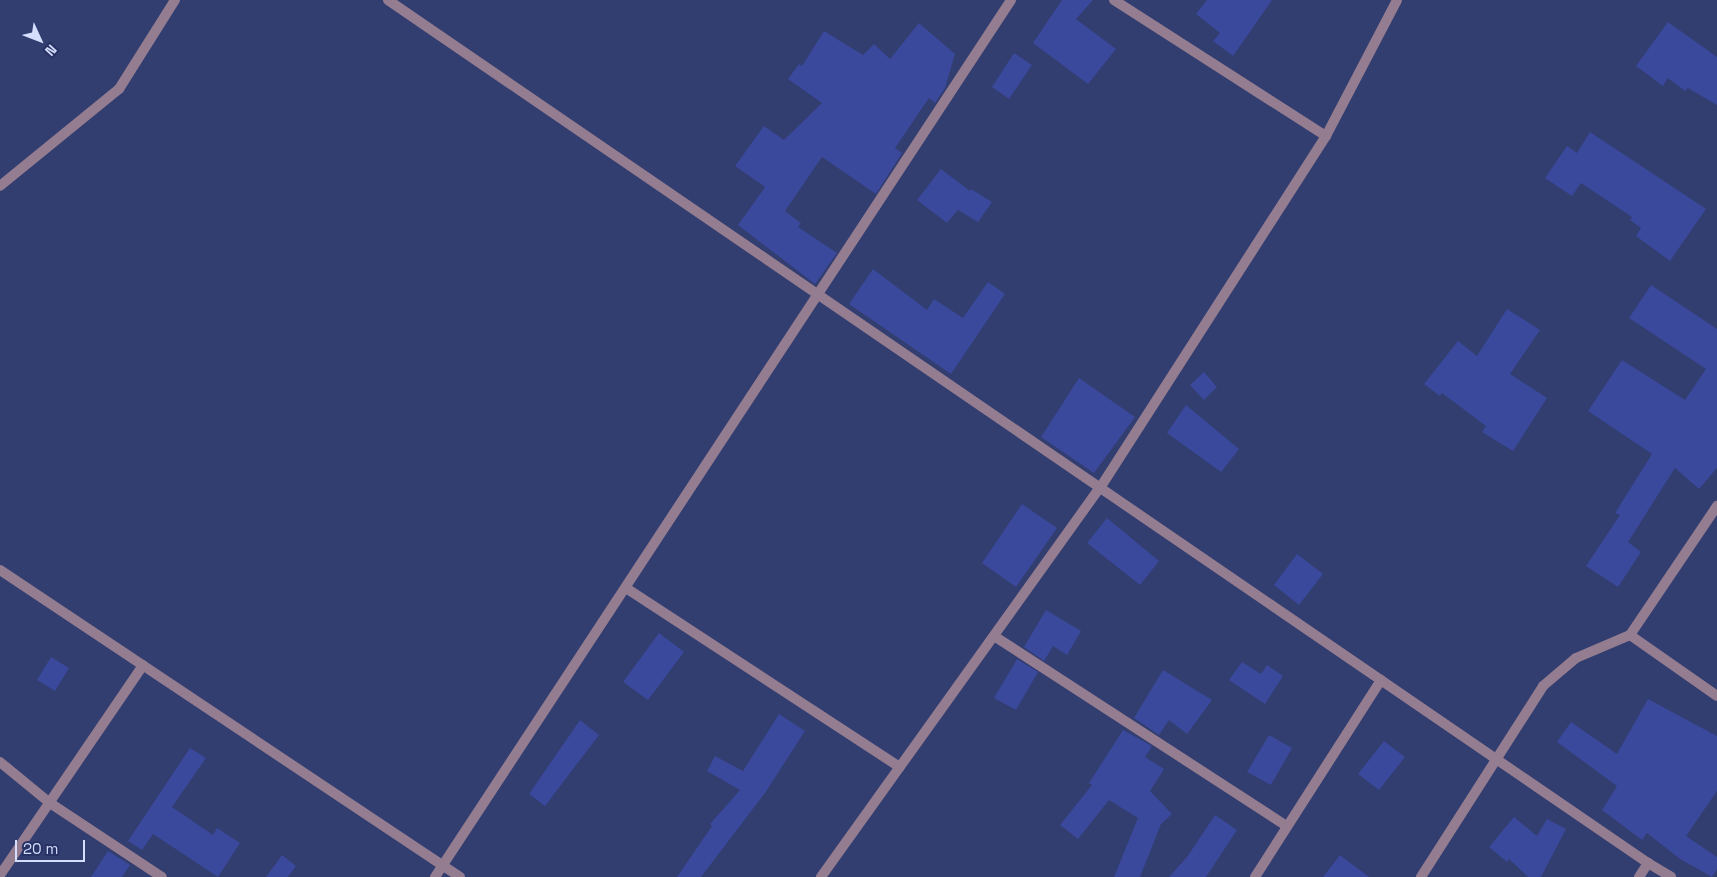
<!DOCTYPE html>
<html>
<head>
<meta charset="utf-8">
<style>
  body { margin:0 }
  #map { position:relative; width:1717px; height:877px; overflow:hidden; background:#323d70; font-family:"Space Grotesk",sans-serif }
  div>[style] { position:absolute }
  .building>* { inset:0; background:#3a499b }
  .minor>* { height:10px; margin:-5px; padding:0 5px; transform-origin:5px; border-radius:5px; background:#947d90 }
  span { translate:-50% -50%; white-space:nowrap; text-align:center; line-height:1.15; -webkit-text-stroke:4px #283264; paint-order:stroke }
  .north { position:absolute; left:15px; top:15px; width:50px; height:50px; -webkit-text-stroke:4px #283264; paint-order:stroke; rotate:133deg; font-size:14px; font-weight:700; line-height:20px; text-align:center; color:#d5defd }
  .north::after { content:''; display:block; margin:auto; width:18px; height:22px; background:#d5defd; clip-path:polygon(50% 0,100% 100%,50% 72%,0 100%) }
  .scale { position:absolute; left:15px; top:840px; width:70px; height:22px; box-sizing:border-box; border:2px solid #d5defd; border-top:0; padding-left:6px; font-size:15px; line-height:18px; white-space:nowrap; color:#d5defd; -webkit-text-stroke:4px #283264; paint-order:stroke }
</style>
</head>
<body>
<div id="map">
  <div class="building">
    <i style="clip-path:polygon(1062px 0,1093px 0,1076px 19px,1116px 49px,1088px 84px,1033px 43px)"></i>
    <i style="clip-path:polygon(1207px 0,1272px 0,1233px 56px,1213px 41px,1220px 33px,1196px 14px)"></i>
    <i style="clip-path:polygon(1668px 22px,1717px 57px,1717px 105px,1688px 88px,1685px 91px,1668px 78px,1663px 86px,1636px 66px)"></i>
    <i style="clip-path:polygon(919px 23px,955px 54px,945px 88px,935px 103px,929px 98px,895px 148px,902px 153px,876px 194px,822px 157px,785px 211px,801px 223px,798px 227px,837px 253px,815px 284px,738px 225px,765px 187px,735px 166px,764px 126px,784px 140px,822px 103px,788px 79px,799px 64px,802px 66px,824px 31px,863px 55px,874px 44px,890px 59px)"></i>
    <i style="clip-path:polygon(1014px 53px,1032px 65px,1009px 99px,992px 87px)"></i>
    <i style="clip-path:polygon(1590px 132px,1706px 209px,1670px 261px,1636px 236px,1641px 228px,1630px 220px,1632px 217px,1581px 183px,1572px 196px,1545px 178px,1567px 146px,1577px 153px)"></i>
    <i style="clip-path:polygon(941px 169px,970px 191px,971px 189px,992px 202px,978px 222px,958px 210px,947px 223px,917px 200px)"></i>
    <i style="clip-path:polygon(873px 269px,927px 310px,934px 299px,963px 318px,988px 282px,1005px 294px,951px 374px,849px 304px)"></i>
    <i style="clip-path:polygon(1651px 285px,1717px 329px,1717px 468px,1699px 489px,1675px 468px,1628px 542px,1641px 552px,1618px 587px,1586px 566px,1620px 515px,1615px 513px,1652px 454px,1588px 411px,1622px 360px,1685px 400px,1706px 369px,1629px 318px)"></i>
    <i style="clip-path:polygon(1507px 309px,1540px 330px,1510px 374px,1547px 398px,1513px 451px,1482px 432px,1486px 426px,1442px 393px,1440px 396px,1424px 384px,1458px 341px,1477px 356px)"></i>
    <i style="clip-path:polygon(1204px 372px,1217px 387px,1204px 400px,1190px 385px)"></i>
    <i style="clip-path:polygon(1079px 378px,1135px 417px,1094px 473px,1041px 437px)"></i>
    <i style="clip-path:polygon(1186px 405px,1239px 449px,1221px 472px,1167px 433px)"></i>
    <i style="clip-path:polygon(1022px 504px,1057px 528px,1016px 587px,982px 563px)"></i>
    <i style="clip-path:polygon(1107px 518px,1159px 561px,1140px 585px,1087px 543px)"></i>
    <i style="clip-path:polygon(1297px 554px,1323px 574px,1299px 605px,1274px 585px)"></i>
    <i style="clip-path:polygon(1046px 610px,1081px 631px,1067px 655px,1053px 646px,1044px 661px,1024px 647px)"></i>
    <i style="clip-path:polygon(659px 633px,684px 652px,648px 700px,623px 682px)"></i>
    <i style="clip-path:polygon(51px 657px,69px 668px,55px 691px,37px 680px)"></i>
    <i style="clip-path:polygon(1017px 659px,1038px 672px,1016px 710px,994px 698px)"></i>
    <i style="clip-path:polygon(1242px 662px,1261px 674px,1267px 665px,1283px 676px,1265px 704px,1229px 680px)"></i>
    <i style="clip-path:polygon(1163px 670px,1212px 700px,1187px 734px,1169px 720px,1159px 735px,1134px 718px)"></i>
    <i style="clip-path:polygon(1648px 699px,1717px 736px,1717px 791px,1686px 836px,1717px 857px,1717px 869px,1712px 877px,1680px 859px,1647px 833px,1642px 840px,1602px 810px,1617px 786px,1557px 742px,1571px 722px,1617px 754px)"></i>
    <i style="clip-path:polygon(779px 714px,805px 731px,765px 793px,701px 877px,677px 877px,712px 826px,710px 824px,740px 790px,707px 771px,715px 756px,743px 771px)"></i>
    <i style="clip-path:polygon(580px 720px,599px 735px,545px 806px,529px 794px)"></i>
    <i style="clip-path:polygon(1123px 730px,1152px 746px,1145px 757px,1164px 769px,1150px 791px,1172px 814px,1161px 824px,1140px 877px,1114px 877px,1138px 818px,1109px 800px,1078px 839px,1060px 825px,1092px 785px,1089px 783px)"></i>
    <i style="clip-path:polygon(1269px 735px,1292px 748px,1271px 785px,1247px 772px)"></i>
    <i style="clip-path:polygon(1384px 741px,1405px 757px,1379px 790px,1358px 774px)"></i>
    <i style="clip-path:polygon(190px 748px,206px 758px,172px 807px,213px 835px,217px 828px,240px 843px,218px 877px,153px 834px,142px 850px,128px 841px)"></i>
    <i style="clip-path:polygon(1215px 815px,1237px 830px,1206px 877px,1169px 877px,1187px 857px)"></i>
    <i style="clip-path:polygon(1514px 817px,1537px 836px,1547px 819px,1566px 829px,1541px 877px,1528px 877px,1509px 859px,1507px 862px,1489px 847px)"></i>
    <i style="clip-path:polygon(108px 851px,130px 865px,122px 877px,91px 877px)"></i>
    <i style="clip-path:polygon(282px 855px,296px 866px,288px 877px,266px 877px)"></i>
    <i style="clip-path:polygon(1340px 855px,1369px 877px,1323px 877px)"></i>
  </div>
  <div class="minor">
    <i style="left:388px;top:0;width:1527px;rotate:34.41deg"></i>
    <i style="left:1114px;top:0;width:252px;rotate:32.7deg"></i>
    <i style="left:0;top:186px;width:154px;rotate:-39.2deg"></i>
    <i style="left:119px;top:89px;width:105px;rotate:-57.8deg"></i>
    <i style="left:0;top:570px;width:553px;rotate:33.72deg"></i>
    <i style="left:626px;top:588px;width:327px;rotate:33.2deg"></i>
    <i style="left:1630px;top:635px;width:106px;rotate:35deg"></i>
    <i style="left:994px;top:636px;width:349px;rotate:33deg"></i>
    <i style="left:0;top:762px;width:65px;rotate:39.4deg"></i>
    <i style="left:50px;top:803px;width:134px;rotate:33.5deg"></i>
    <i style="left:0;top:875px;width:254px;rotate:-55.7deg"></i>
    <i style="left:435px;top:877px;width:1049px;rotate:-56.7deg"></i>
    <i style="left:821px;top:877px;width:479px;rotate:-54.4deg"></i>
    <i style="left:1100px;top:488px;width:418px;rotate:-57.3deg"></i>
    <i style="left:1326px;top:136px;width:153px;rotate:-62.4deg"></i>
    <i style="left:1255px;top:877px;width:234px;rotate:-57.4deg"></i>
    <i style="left:1421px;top:877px;width:227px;rotate:-57.4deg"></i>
    <i style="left:1543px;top:686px;width:43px;rotate:-40.3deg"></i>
    <i style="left:1576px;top:658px;width:59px;rotate:-23.1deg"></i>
    <i style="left:1630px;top:635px;width:156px;rotate:-56deg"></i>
    <i style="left:1639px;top:877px;width:17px;rotate:-57deg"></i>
    <i style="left:1648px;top:863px;width:27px;rotate:31deg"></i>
  </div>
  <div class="north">N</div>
  <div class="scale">20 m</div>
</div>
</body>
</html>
